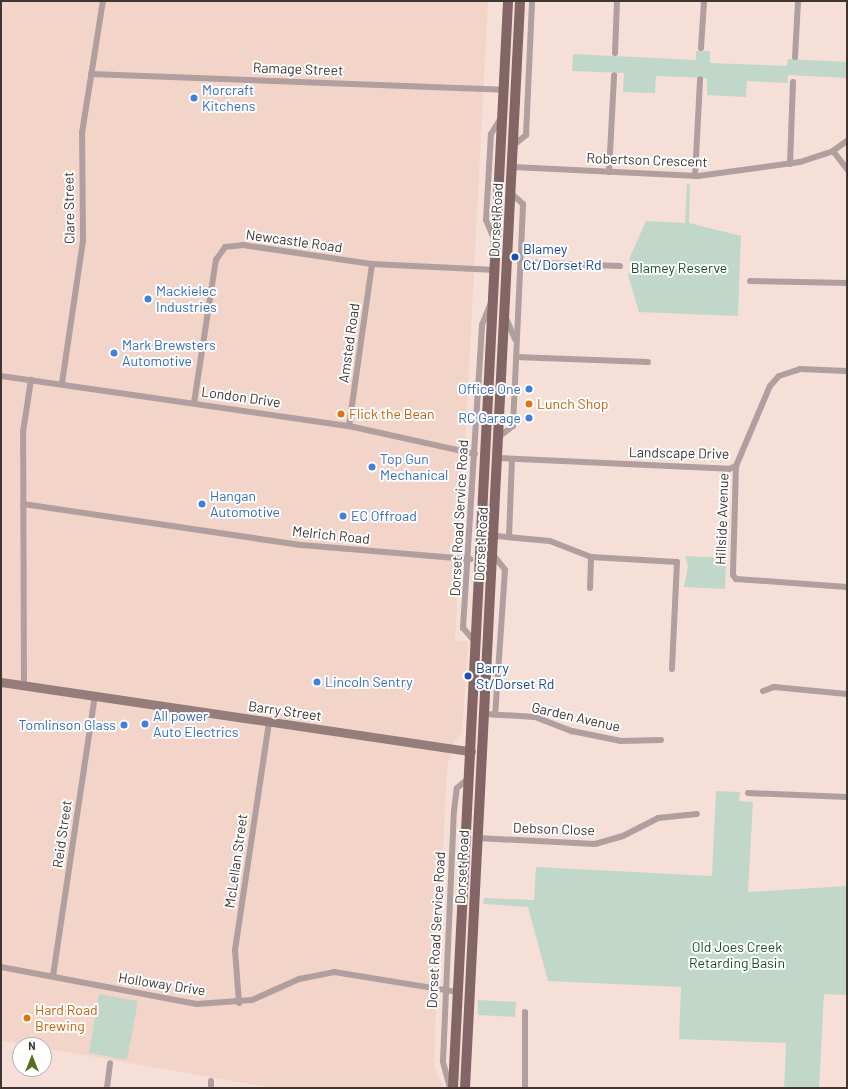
<!DOCTYPE html>
<html>
<head>
<meta charset="utf-8">
<style>
  body { margin:0 }
  #map { position:relative; width:848px; height:1089px; overflow:hidden; background:#f6dfd7; font-family:Barlow,sans-serif }
  div>[style] { position:absolute }
  .built>* { inset:0; background:#f3d4c8 }
  .green>* { inset:0; background:#c1d7ca }
  .street>* { height:6px; margin:-3px; padding:0 3px; transform-origin:3px; border-radius:3px; background:#b09f9e }
  .secondary>* { height:9px; margin:-4.5px; padding:0 4.5px; transform-origin:4.5px; border-radius:4.5px; background:#957d7c }
  .primary>* { height:10px; margin:-5px; padding:0 5px; transform-origin:5px; border-radius:5px; background:#826564 }
  .dots>* { width:11px; height:11px; translate:-50% -50%; box-sizing:border-box; border:2px solid #fff; border-radius:50% }
  span { translate:-50% -50%; white-space:nowrap; text-align:center; line-height:1.15; -webkit-text-stroke:4px #fff; paint-order:stroke }
  .street-label { font-size:14px; color:#3f3633 }
  .shop-label { font-size:14px; color:#366cbe }
  .left { translate:0 -50%; text-align:left }
  .right { translate:-100% -50%; text-align:right }
  .transit-label { font-size:14px; color:#164399 }
  .park-label { font-size:14px; color:#164d32 }
  .food-label { font-size:14px; color:#c56008 }
  .frame { position:absolute; inset:0; border:2px solid #3f3633; pointer-events:none }
  .north { position:absolute; left:12px; top:1037px; width:40px; height:40px; box-sizing:border-box; background:#fff; border:1px solid #b2afad; border-radius:50%; rotate:0deg; font-size:11px; font-weight:700; line-height:16px; text-align:center; color:#3f3633 }
  .north::after { content:''; display:block; margin:auto; width:14px; height:18px; background:#576e1e; clip-path:polygon(50% 0,100% 100%,50% 72%,0 100%) }
</style>
</head>
<body>
<div id="map">
  <div class="built">
    <i style="clip-path:polygon(1px 1px,488px 1px,455px 640px,468px 642px,462px 733px,455px 740px,447px 768px,437px 977px,434px 1065px,443px 1088px,272px 1088px,44px 1048px,44px 1045px,1px 1041px)"></i>
  </div>
  <div class="green">
    <i style="clip-path:polygon(696px 51px,710px 51px,710px 63px,787px 66px,788px 59px,847px 62px,847px 78px,788px 75px,788px 83px,747px 81px,746px 97px,707px 95px,707px 78px,656px 76px,655px 93px,623px 92px,624px 73px,572px 71px,573px 54px,696px 60px)"></i>
    <i style="clip-path:polygon(687px 184px,690px 184px,689px 223px,741px 236px,738px 316px,639px 312px,628px 275px,632px 267px,629px 259px,646px 221px,685px 223px)"></i>
    <i style="clip-path:polygon(685px 556px,726px 558px,725px 589px,684px 587px,688px 566px)"></i>
    <i style="clip-path:polygon(716px 791px,740px 792px,739px 801px,753px 802px,748px 892px,847px 886px,847px 995px,824px 994px,819px 1088px,784px 1088px,786px 1043px,679px 1039px,681px 987px,548px 981px,528px 907px,483px 904px,484px 898px,534px 900px,536px 867px,712px 876px)"></i>
    <i style="clip-path:polygon(99px 994px,138px 1001px,127px 1060px,89px 1053px)"></i>
    <i style="clip-path:polygon(478px 1000px,516px 1002px,515px 1017px,478px 1015px)"></i>
  </div>
  <div class="street">
    <i style="left:701px;top:48px;width:47px;rotate:-86.3deg"></i>
    <i style="left:615px;top:53px;width:52px;rotate:-87.8deg"></i>
    <i style="left:795px;top:57px;width:56px;rotate:-86.9deg"></i>
    <i style="left:91px;top:74px;width:413px;rotate:2.2deg"></i>
    <i style="left:514px;top:145px;width:16px;rotate:-40deg"></i>
    <i style="left:526px;top:135px;width:134px;rotate:-87.4deg"></i>
    <i style="left:833px;top:151px;width:23px;rotate:52deg"></i>
    <i style="left:790px;top:164px;width:82px;rotate:-87.9deg"></i>
    <i style="left:513px;top:167px;width:185px;rotate:2.8deg"></i>
    <i style="left:698px;top:176px;width:103px;rotate:-7.8deg"></i>
    <i style="left:800px;top:162px;width:35px;rotate:-18deg"></i>
    <i style="left:833px;top:151px;width:17px;rotate:-36deg"></i>
    <i style="left:609px;top:172px;width:97px;rotate:-87deg"></i>
    <i style="left:695px;top:176px;width:97px;rotate:-87deg"></i>
    <i style="left:495px;top:241px;width:23px;rotate:-113deg"></i>
    <i style="left:486px;top:220px;width:86px;rotate:-86.7deg"></i>
    <i style="left:491px;top:134px;width:19px;rotate:-58deg"></i>
    <i style="left:520px;top:262px;width:100px;rotate:2.3deg"></i>
    <i style="left:750px;top:281px;width:97px;rotate:1.2deg"></i>
    <i style="left:506px;top:318px;width:23px;rotate:67deg"></i>
    <i style="left:516px;top:357px;width:132px;rotate:2.2deg"></i>
    <i style="left:1px;top:376px;width:352px;rotate:8.2deg"></i>
    <i style="left:349px;top:426px;width:129px;rotate:12.5deg"></i>
    <i style="left:62px;top:383px;width:145px;rotate:-81.6deg"></i>
    <i style="left:83px;top:240px;width:107px;rotate:-90.5deg"></i>
    <i style="left:82px;top:133px;width:134px;rotate:-81deg"></i>
    <i style="left:194px;top:403px;width:145px;rotate:-81.3deg"></i>
    <i style="left:216px;top:260px;width:16px;rotate:-55deg"></i>
    <i style="left:225px;top:247px;width:18px;rotate:-6deg"></i>
    <i style="left:243px;top:245px;width:130px;rotate:8.4deg"></i>
    <i style="left:372px;top:264px;width:124px;rotate:2.8deg"></i>
    <i style="left:349px;top:426px;width:164px;rotate:-81.9deg"></i>
    <i style="left:500px;top:436px;width:16px;rotate:-38deg"></i>
    <i style="left:513px;top:426px;width:222px;rotate:-87.4deg"></i>
    <i style="left:523px;top:204px;width:15px;rotate:-138deg"></i>
    <i style="left:499px;top:458px;width:230px;rotate:2.7deg"></i>
    <i style="left:729px;top:469px;width:8px;rotate:-23deg"></i>
    <i style="left:736px;top:466px;width:87px;rotate:-67deg"></i>
    <i style="left:770px;top:386px;width:13px;rotate:-48deg"></i>
    <i style="left:779px;top:376px;width:22px;rotate:-18deg"></i>
    <i style="left:800px;top:369px;width:47px;rotate:2.4deg"></i>
    <i style="left:736px;top:466px;width:109px;rotate:91.6deg"></i>
    <i style="left:733px;top:575px;width:5px;rotate:53deg"></i>
    <i style="left:736px;top:579px;width:111px;rotate:4.1deg"></i>
    <i style="left:23px;top:504px;width:282px;rotate:8.4deg"></i>
    <i style="left:302px;top:545px;width:169px;rotate:4.8deg"></i>
    <i style="left:496px;top:536px;width:54px;rotate:5.3deg"></i>
    <i style="left:550px;top:541px;width:44px;rotate:21.3deg"></i>
    <i style="left:591px;top:557px;width:86px;rotate:3.3deg"></i>
    <i style="left:677px;top:562px;width:107px;rotate:92.7deg"></i>
    <i style="left:509px;top:537px;width:78px;rotate:-87.8deg"></i>
    <i style="left:495px;top:557px;width:16px;rotate:52deg"></i>
    <i style="left:505px;top:570px;width:145px;rotate:93.9deg"></i>
    <i style="left:590px;top:588px;width:31px;rotate:-88deg"></i>
    <i style="left:477px;top:644px;width:21px;rotate:-131deg"></i>
    <i style="left:463px;top:628px;width:304px;rotate:-86.4deg"></i>
    <i style="left:482px;top:325px;width:27px;rotate:-68deg"></i>
    <i style="left:24px;top:686px;width:254px;rotate:-90.2deg"></i>
    <i style="left:23px;top:432px;width:53px;rotate:-81.3deg"></i>
    <i style="left:763px;top:691px;width:12px;rotate:-20deg"></i>
    <i style="left:774px;top:687px;width:73px;rotate:5.5deg"></i>
    <i style="left:485px;top:714px;width:50px;rotate:3.4deg"></i>
    <i style="left:535px;top:717px;width:40px;rotate:21deg"></i>
    <i style="left:572px;top:731px;width:50px;rotate:11.5deg"></i>
    <i style="left:621px;top:741px;width:40px;rotate:-1.4deg"></i>
    <i style="left:748px;top:793px;width:99px;rotate:2.3deg"></i>
    <i style="left:477px;top:838px;width:118px;rotate:2.9deg"></i>
    <i style="left:595px;top:844px;width:29px;rotate:-16deg"></i>
    <i style="left:623px;top:836px;width:39px;rotate:-27deg"></i>
    <i style="left:658px;top:818px;width:39px;rotate:-6deg"></i>
    <i style="left:1px;top:967px;width:199px;rotate:10.7deg"></i>
    <i style="left:197px;top:1004px;width:55px;rotate:-4.2deg"></i>
    <i style="left:252px;top:1000px;width:51px;rotate:-24.1deg"></i>
    <i style="left:299px;top:979px;width:36px;rotate:-11deg"></i>
    <i style="left:334px;top:972px;width:126px;rotate:9.2deg"></i>
    <i style="left:53px;top:976px;width:283px;rotate:-81.5deg"></i>
    <i style="left:239px;top:1003px;width:53px;rotate:-94.3deg"></i>
    <i style="left:235px;top:950px;width:230px;rotate:-81.5deg"></i>
    <i style="left:107px;top:1088px;width:25px;rotate:-83deg"></i>
    <i style="left:211px;top:1088px;width:7px;rotate:-90deg"></i>
    <i style="left:450px;top:1088px;width:28px;rotate:-105deg"></i>
    <i style="left:443px;top:1061px;width:250px;rotate:-87.5deg"></i>
    <i style="left:454px;top:811px;width:23px;rotate:-83deg"></i>
    <i style="left:457px;top:788px;width:16px;rotate:-40deg"></i>
    <i style="left:525px;top:1088px;width:76px;rotate:-90deg"></i>
  </div>
  <div class="secondary">
    <i style="left:1px;top:682px;width:475px;rotate:8.4deg"></i>
  </div>
  <div class="primary">
    <i style="left:453px;top:1088px;width:1088px;rotate:-87.1deg"></i>
    <i style="left:465px;top:1088px;width:1088px;rotate:-87.1deg"></i>
  </div>
  <div class="dots">
    <i style="left:194px;top:98px;background:#3f7fe0"></i>
    <i style="left:515px;top:257px;background:#1a4fb4"></i>
    <i style="left:148px;top:299px;background:#3f7fe0"></i>
    <i style="left:114px;top:353px;background:#3f7fe0"></i>
    <i style="left:529px;top:389px;background:#3f7fe0"></i>
    <i style="left:529px;top:404px;background:#e8710a"></i>
    <i style="left:341px;top:414px;background:#e8710a"></i>
    <i style="left:529px;top:418px;background:#3f7fe0"></i>
    <i style="left:372px;top:467px;background:#3f7fe0"></i>
    <i style="left:202px;top:504px;background:#3f7fe0"></i>
    <i style="left:343px;top:516px;background:#3f7fe0"></i>
    <i style="left:468px;top:676px;background:#1a4fb4"></i>
    <i style="left:317px;top:682px;background:#3f7fe0"></i>
    <i style="left:145px;top:724px;background:#3f7fe0"></i>
    <i style="left:124px;top:725px;background:#3f7fe0"></i>
    <i style="left:27px;top:1018px;background:#e8710a"></i>
  </div>
  <div class="street-label">
    <span style="left:298px;top:69px;rotate:2deg">Ramage Street</span>
    <span style="left:647px;top:160px;rotate:2deg">Robertson Crescent</span>
    <span style="left:69px;top:208px;rotate:-91deg">Clare Street</span>
    <span style="left:496px;top:220px;rotate:-87deg">Dorset Road</span>
    <span style="left:294px;top:241px;rotate:8deg">Newcastle Road</span>
    <span style="left:349px;top:343px;rotate:-82deg">Amsted Road</span>
    <span style="left:241px;top:397px;rotate:8deg">London Drive</span>
    <span style="left:679px;top:453px;rotate:1deg">Landscape Drive</span>
    <span style="left:459px;top:518px;rotate:-87deg">Dorset Road Service Road</span>
    <span style="left:722px;top:519px;rotate:-88deg">Hillside Avenue</span>
    <span style="left:331px;top:535px;rotate:6deg">Melrich Road</span>
    <span style="left:481px;top:544px;rotate:-87deg">Dorset Road</span>
    <span style="left:285px;top:711px;rotate:8deg">Barry Street</span>
    <span style="left:576px;top:717px;rotate:13deg">Garden Avenue</span>
    <span style="left:554px;top:829px;rotate:2deg">Debson Close</span>
    <span style="left:62px;top:834px;rotate:-82deg">Reid Street</span>
    <span style="left:236px;top:861px;rotate:-82deg">McLellan Street</span>
    <span style="left:462px;top:867px;rotate:-87deg">Dorset Road</span>
    <span style="left:436px;top:930px;rotate:-87deg">Dorset Road Service Road</span>
    <span style="left:162px;top:984px;rotate:9deg">Holloway Drive</span>
  </div>
  <div class="shop-label">
    <span class="left" style="left:202px;top:98px">Morcraft<br>Kitchens</span>
    <span class="left" style="left:156px;top:299px">Mackielec<br>Industries</span>
    <span class="left" style="left:122px;top:353px">Mark Brewsters<br>Automotive</span>
    <span class="right" style="left:521px;top:389px">Office One</span>
    <span class="right" style="left:521px;top:418px">RC Garage</span>
    <span class="left" style="left:380px;top:467px">Top Gun<br>Mechanical</span>
    <span class="left" style="left:210px;top:504px">Hangan<br>Automotive</span>
    <span class="left" style="left:351px;top:516px">EC Offroad</span>
    <span class="left" style="left:325px;top:682px">Lincoln Sentry</span>
    <span class="left" style="left:153px;top:724px">All power<br>Auto Electrics</span>
    <span class="right" style="left:116px;top:725px">Tomlinson Glass</span>
  </div>
  <div class="transit-label">
    <span class="left" style="left:523px;top:257px">Blamey<br>Ct/Dorset Rd</span>
    <span class="left" style="left:476px;top:676px">Barry<br>St/Dorset Rd</span>
  </div>
  <div class="park-label">
    <span style="left:679px;top:268px">Blamey Reserve</span>
    <span style="left:737px;top:955px">Old Joes Creek<br>Retarding Basin</span>
  </div>
  <div class="food-label">
    <span class="left" style="left:537px;top:404px">Lunch Shop</span>
    <span class="left" style="left:349px;top:414px">Flick the Bean</span>
    <span class="left" style="left:35px;top:1018px">Hard Road<br>Brewing</span>
  </div>
  <div class="frame"></div>
  <div class="north">N</div>
</div>
</body>
</html>
